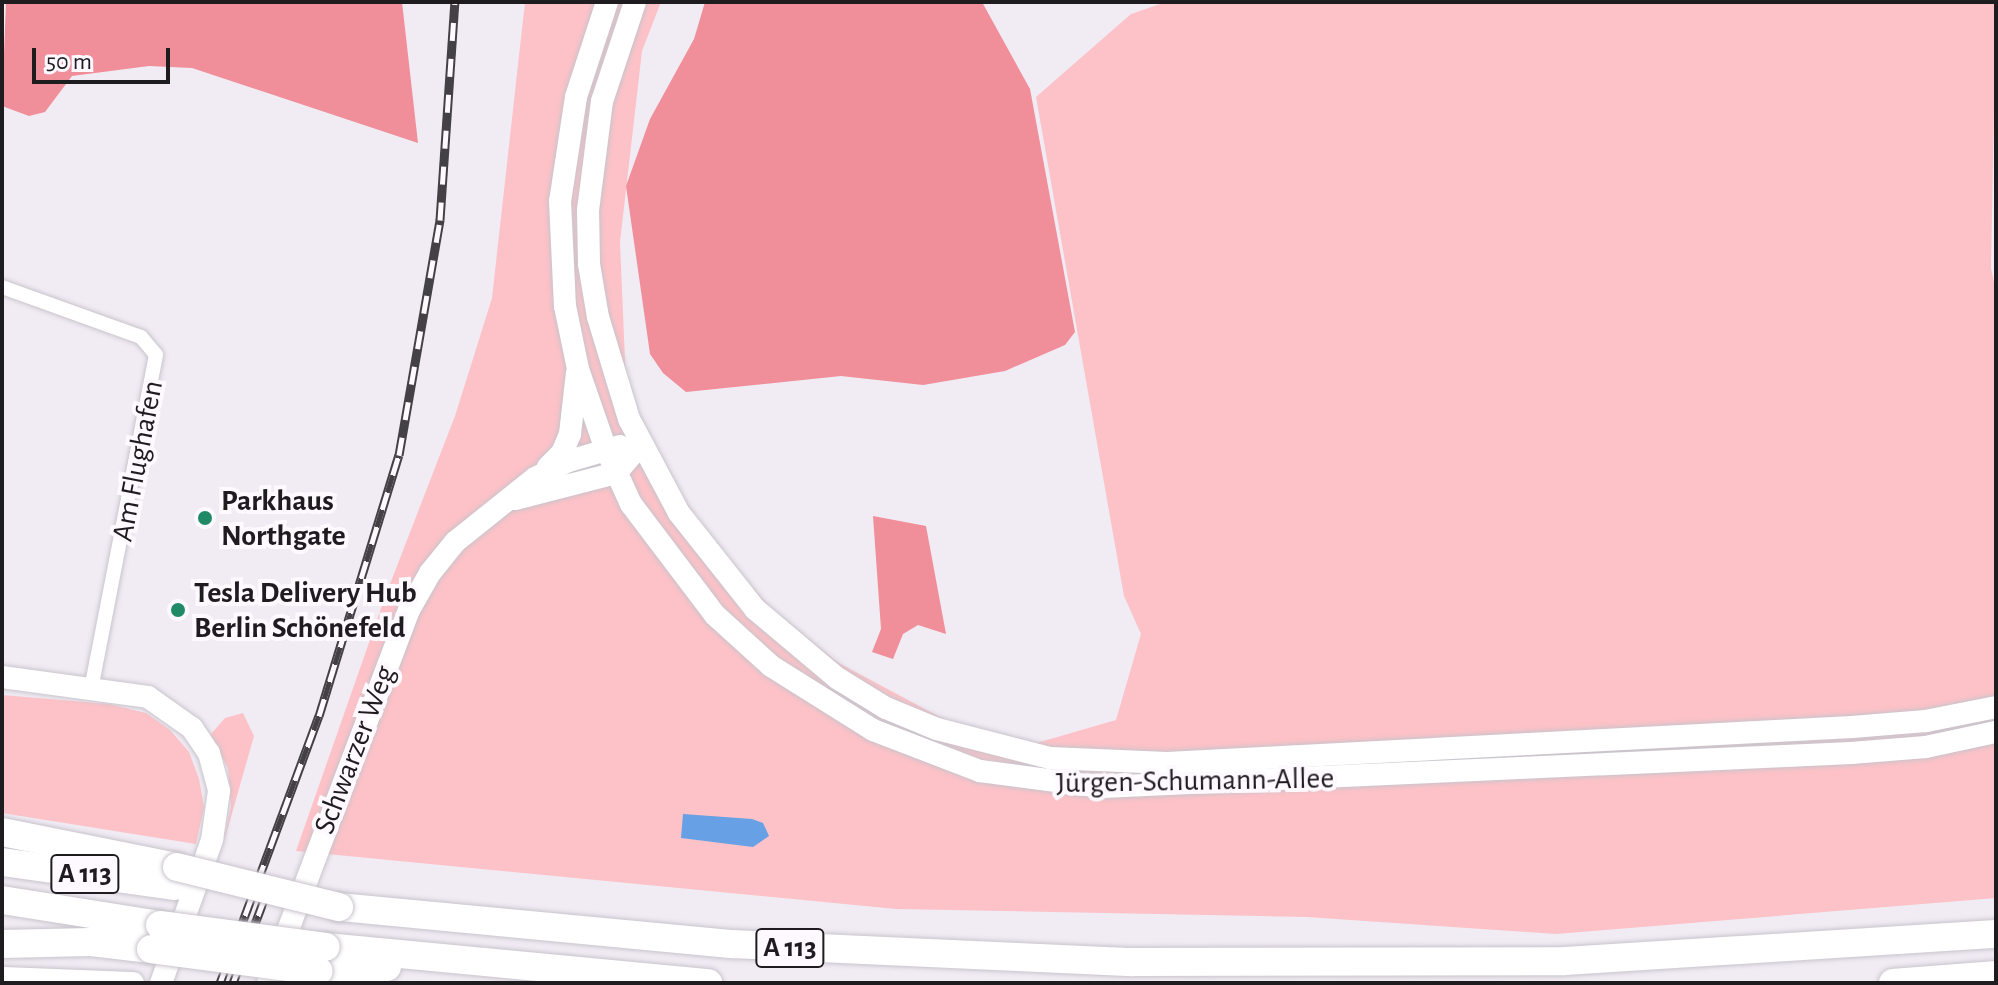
<!DOCTYPE html>
<html>
<head>
<meta charset="utf-8">
<style>
  body { margin:0 }
  #map { position:relative; width:1998px; height:985px; overflow:hidden; background:#f1ebf4; font-family:"Alegreya Sans",sans-serif }
  div>[style] { position:absolute }
  .green>* { inset:0; background:#fcc2c7 }
  .forest>* { inset:0; background:#f08e9a }
  .water>* { inset:0; background:#67a0e5 }
  .roads { filter:drop-shadow(0 0 2px #c9c4cc) drop-shadow(0 0 2px #c9c4cc) }
  .street>* { height:14px; margin:-7px; padding:0 7px; transform-origin:7px; border-radius:7px; background:#fff }
  .secondary>* { height:22px; margin:-11px; padding:0 11px; transform-origin:11px; border-radius:11px; background:#fff }
  .highway>* { height:28px; margin:-14px; padding:0 14px; transform-origin:14px; border-radius:14px; background:#fff }
  .rail>* { height:9px; margin-top:-4.5px; transform-origin:0; background:repeating-linear-gradient(90deg,#fdf9ff 0 18px,#444146 0 36px); box-sizing:border-box; border-block:2px solid #444146 }
  .bridges { filter:drop-shadow(0 0 2px #c9c4cc) drop-shadow(0 0 2px #c9c4cc) }
  .highway-bridge>* { height:28px; margin:-14px; padding:0 14px; transform-origin:14px; border-radius:14px; background:#fff }
  .dots>* { width:22px; height:22px; translate:-50% -50%; box-sizing:border-box; border:4px solid #fdf9ff; border-radius:50% }
  span { translate:-50% -50%; white-space:nowrap; text-align:center; line-height:1.15; -webkit-text-stroke:8px #fdf9ff; paint-order:stroke }
  .shield-label span { padding:2px 6px; background:#fdf9ff; border:2px solid; border-radius:6px; -webkit-text-stroke-width:0 }
  .shield-label { font-size:28px; color:#1e1c1f; font-weight:700 }
  .street-label { font-size:30px; color:#1e1c1f }
  .poi-label { font-size:30px; color:#1e1c1f; font-weight:700 }
  .left { translate:0 -50%; text-align:left }
  .frame { position:absolute; inset:0; border:4px solid #1e1c1f; pointer-events:none }
  .scale { position:absolute; left:32px; top:48px; width:138px; height:36px; box-sizing:border-box; border:4px solid #1e1c1f; border-top:0; padding-left:10px; font-size:24px; line-height:28px; white-space:nowrap; color:#1e1c1f; -webkit-text-stroke:6px #fdf9ff; paint-order:stroke }
</style>
</head>
<body>
<div id="map">
  <div class="green">
    <i style="clip-path:polygon(525px 2px,661px 2px,642px 51px,620px 242px,626px 385px,664px 468px,713px 543px,771px 608px,837px 662px,953px 724px,1033px 744px,1116px 720px,1141px 634px,1124px 596px,1036px 97px,1131px 14px,1166px 2px,1996px 2px,1991px 268px,1996px 292px,1996px 898px,1556px 934px,1307px 917px,896px 909px,296px 851px,385px 597px,455px 416px,492px 298px)"></i>
    <i style="clip-path:polygon(2px 695px,109px 704px,146px 713px,170px 730px,189px 752px,199px 779px,204px 807px,196px 844px,2px 813px)"></i>
    <i style="clip-path:polygon(243px 713px,254px 736px,223px 845px,231px 806px,228px 768px,210px 735px,225px 718px)"></i>
  </div>
  <div class="forest">
    <i style="clip-path:polygon(6px 2px,402px 2px,418px 143px,192px 68px,149px 66px,72px 76px,45px 112px,29px 116px,2px 106px)"></i>
    <i style="clip-path:polygon(705px 2px,982px 2px,1030px 89px,1075px 332px,1065px 345px,1005px 371px,923px 385px,841px 376px,686px 392px,663px 373px,650px 354px,626px 186px,650px 119px,694px 39px)"></i>
    <i style="clip-path:polygon(873px 516px,926px 526px,946px 634px,918px 625px,903px 634px,893px 659px,872px 652px,881px 629px)"></i>
  </div>
  <div class="water">
    <i style="clip-path:polygon(683px 814px,752px 819px,763px 823px,769px 836px,753px 847px,681px 838px)"></i>
  </div>
  <div class="roads">
    <div class="street">
      <i style="left:2px;top:287px;width:148px;rotate:19.8deg"></i>
      <i style="left:141px;top:337px;width:23px;rotate:50deg"></i>
      <i style="left:156px;top:355px;width:339px;rotate:101deg"></i>
    </div>
    <div class="secondary">
      <i style="left:607px;top:2px;width:100px;rotate:108.1deg"></i>
      <i style="left:576px;top:97px;width:105px;rotate:98.7deg"></i>
      <i style="left:560px;top:201px;width:105px;rotate:87.3deg"></i>
      <i style="left:565px;top:306px;width:64px;rotate:78.3deg"></i>
      <i style="left:578px;top:369px;width:83px;rotate:70.9deg"></i>
      <i style="left:605px;top:447px;width:63px;rotate:65.5deg"></i>
      <i style="left:631px;top:504px;width:139px;rotate:52.9deg"></i>
      <i style="left:715px;top:615px;width:76px;rotate:42.3deg"></i>
      <i style="left:771px;top:666px;width:120px;rotate:32.1deg"></i>
      <i style="left:873px;top:730px;width:115px;rotate:21deg"></i>
      <i style="left:980px;top:771px;width:123px;rotate:7.5deg"></i>
      <i style="left:1102px;top:787px;width:750px;rotate:-2.6deg"></i>
      <i style="left:1851px;top:753px;width:75px;rotate:-4.6deg"></i>
      <i style="left:1926px;top:747px;width:72px;rotate:-12.1deg"></i>
      <i style="left:635px;top:2px;width:104px;rotate:108.4deg"></i>
      <i style="left:602px;top:101px;width:110px;rotate:97.3deg"></i>
      <i style="left:588px;top:210px;width:54px;rotate:88.9deg"></i>
      <i style="left:589px;top:264px;width:54px;rotate:80.4deg"></i>
      <i style="left:598px;top:317px;width:107px;rotate:73.1deg"></i>
      <i style="left:629px;top:419px;width:106px;rotate:62deg"></i>
      <i style="left:679px;top:513px;width:122px;rotate:51.6deg"></i>
      <i style="left:755px;top:609px;width:107px;rotate:40.1deg"></i>
      <i style="left:837px;top:678px;width:57px;rotate:31.5deg"></i>
      <i style="left:886px;top:708px;width:55px;rotate:22.4deg"></i>
      <i style="left:937px;top:729px;width:117px;rotate:14.4deg"></i>
      <i style="left:1050px;top:758px;width:117px;rotate:2.4deg"></i>
      <i style="left:1167px;top:763px;width:686px;rotate:-3.01deg"></i>
      <i style="left:1852px;top:727px;width:74px;rotate:-4.6deg"></i>
      <i style="left:1926px;top:721px;width:71px;rotate:-11.3deg"></i>
      <i style="left:548px;top:467px;width:20px;rotate:-45deg"></i>
      <i style="left:562px;top:453px;width:21px;rotate:-67deg"></i>
      <i style="left:570px;top:434px;width:61px;rotate:-83.5deg"></i>
      <i style="left:515px;top:499px;width:104px;rotate:-14.4deg"></i>
      <i style="left:616px;top:473px;width:38px;rotate:-49deg"></i>
      <i style="left:2px;top:677px;width:147px;rotate:7.8deg"></i>
      <i style="left:148px;top:697px;width:54px;rotate:35.2deg"></i>
      <i style="left:192px;top:728px;width:30px;rotate:56deg"></i>
      <i style="left:209px;top:753px;width:39px;rotate:75deg"></i>
      <i style="left:219px;top:791px;width:49px;rotate:98.1deg"></i>
      <i style="left:212px;top:840px;width:152px;rotate:109.6deg"></i>
      <i style="left:2px;top:978px;width:131px;rotate:2.2deg"></i>
      <i style="left:268px;top:983px;width:399px;rotate:-69.3deg"></i>
      <i style="left:409px;top:610px;width:43px;rotate:-60.4deg"></i>
      <i style="left:430px;top:573px;width:40px;rotate:-51deg"></i>
      <i style="left:455px;top:542px;width:102px;rotate:-38.7deg"></i>
      <i style="left:535px;top:478px;width:38px;rotate:-27deg"></i>
      <i style="left:569px;top:461px;width:53px;rotate:-16.4deg"></i>
    </div>
    <div class="highway">
      <i style="left:2px;top:832px;width:178px;rotate:11.3deg"></i>
      <i style="left:2px;top:862px;width:175px;rotate:7.9deg"></i>
      <i style="left:2px;top:900px;width:160px;rotate:9deg"></i>
      <i style="left:339px;top:907px;width:395px;rotate:5.4deg"></i>
      <i style="left:732px;top:944px;width:401px;rotate:2.6deg"></i>
      <i style="left:1133px;top:962px;width:432px;rotate:-0.1deg"></i>
      <i style="left:1565px;top:961px;width:432px;rotate:-3.6deg"></i>
      <i style="left:2px;top:944px;width:89px;rotate:-1.3deg"></i>
      <i style="left:91px;top:942px;width:60px;rotate:6.7deg"></i>
      <i style="left:326px;top:947px;width:384px;rotate:5.4deg"></i>
      <i style="left:319px;top:971px;width:68px;rotate:-3.4deg"></i>
      <i style="left:1893px;top:983px;width:103px;rotate:-4.4deg"></i>
    </div>
  </div>
  <div class="rail">
    <i style="left:220px;top:983px;width:285px;rotate:-69.7deg"></i>
    <i style="left:319px;top:716px;width:273px;rotate:-73deg"></i>
    <i style="left:399px;top:455px;width:239px;rotate:-80.1deg"></i>
    <i style="left:440px;top:220px;width:219px;rotate:-86.1deg"></i>
    <i style="left:233px;top:983px;width:112px;rotate:-69.6deg"></i>
  </div>
  <div class="bridges">
    <div class="highway-bridge">
      <i style="left:177px;top:867px;width:167px;rotate:13.9deg"></i>
      <i style="left:160px;top:925px;width:167px;rotate:7.5deg"></i>
      <i style="left:151px;top:949px;width:169px;rotate:7.5deg"></i>
    </div>
  </div>
  <div class="dots">
    <i style="left:205px;top:518px;background:#208a67"></i>
    <i style="left:178px;top:610px;background:#208a67"></i>
  </div>
  <div class="shield-label">
    <span style="left:85px;top:874px">A 113</span>
    <span style="left:790px;top:948px">A 113</span>
  </div>
  <div class="street-label">
    <span style="left:138px;top:461px;rotate:-79deg">Am Flughafen</span>
    <span style="left:355px;top:750px;rotate:-69deg">Schwarzer Weg</span>
    <span style="left:1195px;top:781px;rotate:-1deg">Jürgen-Schumann-Allee</span>
  </div>
  <div class="poi-label">
    <span class="left" style="left:221px;top:518px">Parkhaus<br>Northgate</span>
    <span class="left" style="left:194px;top:610px">Tesla Delivery Hub<br>Berlin Schönefeld</span>
  </div>
  <div class="frame"></div>
  <div class="scale">50 m</div>
</div>
</body>
</html>
